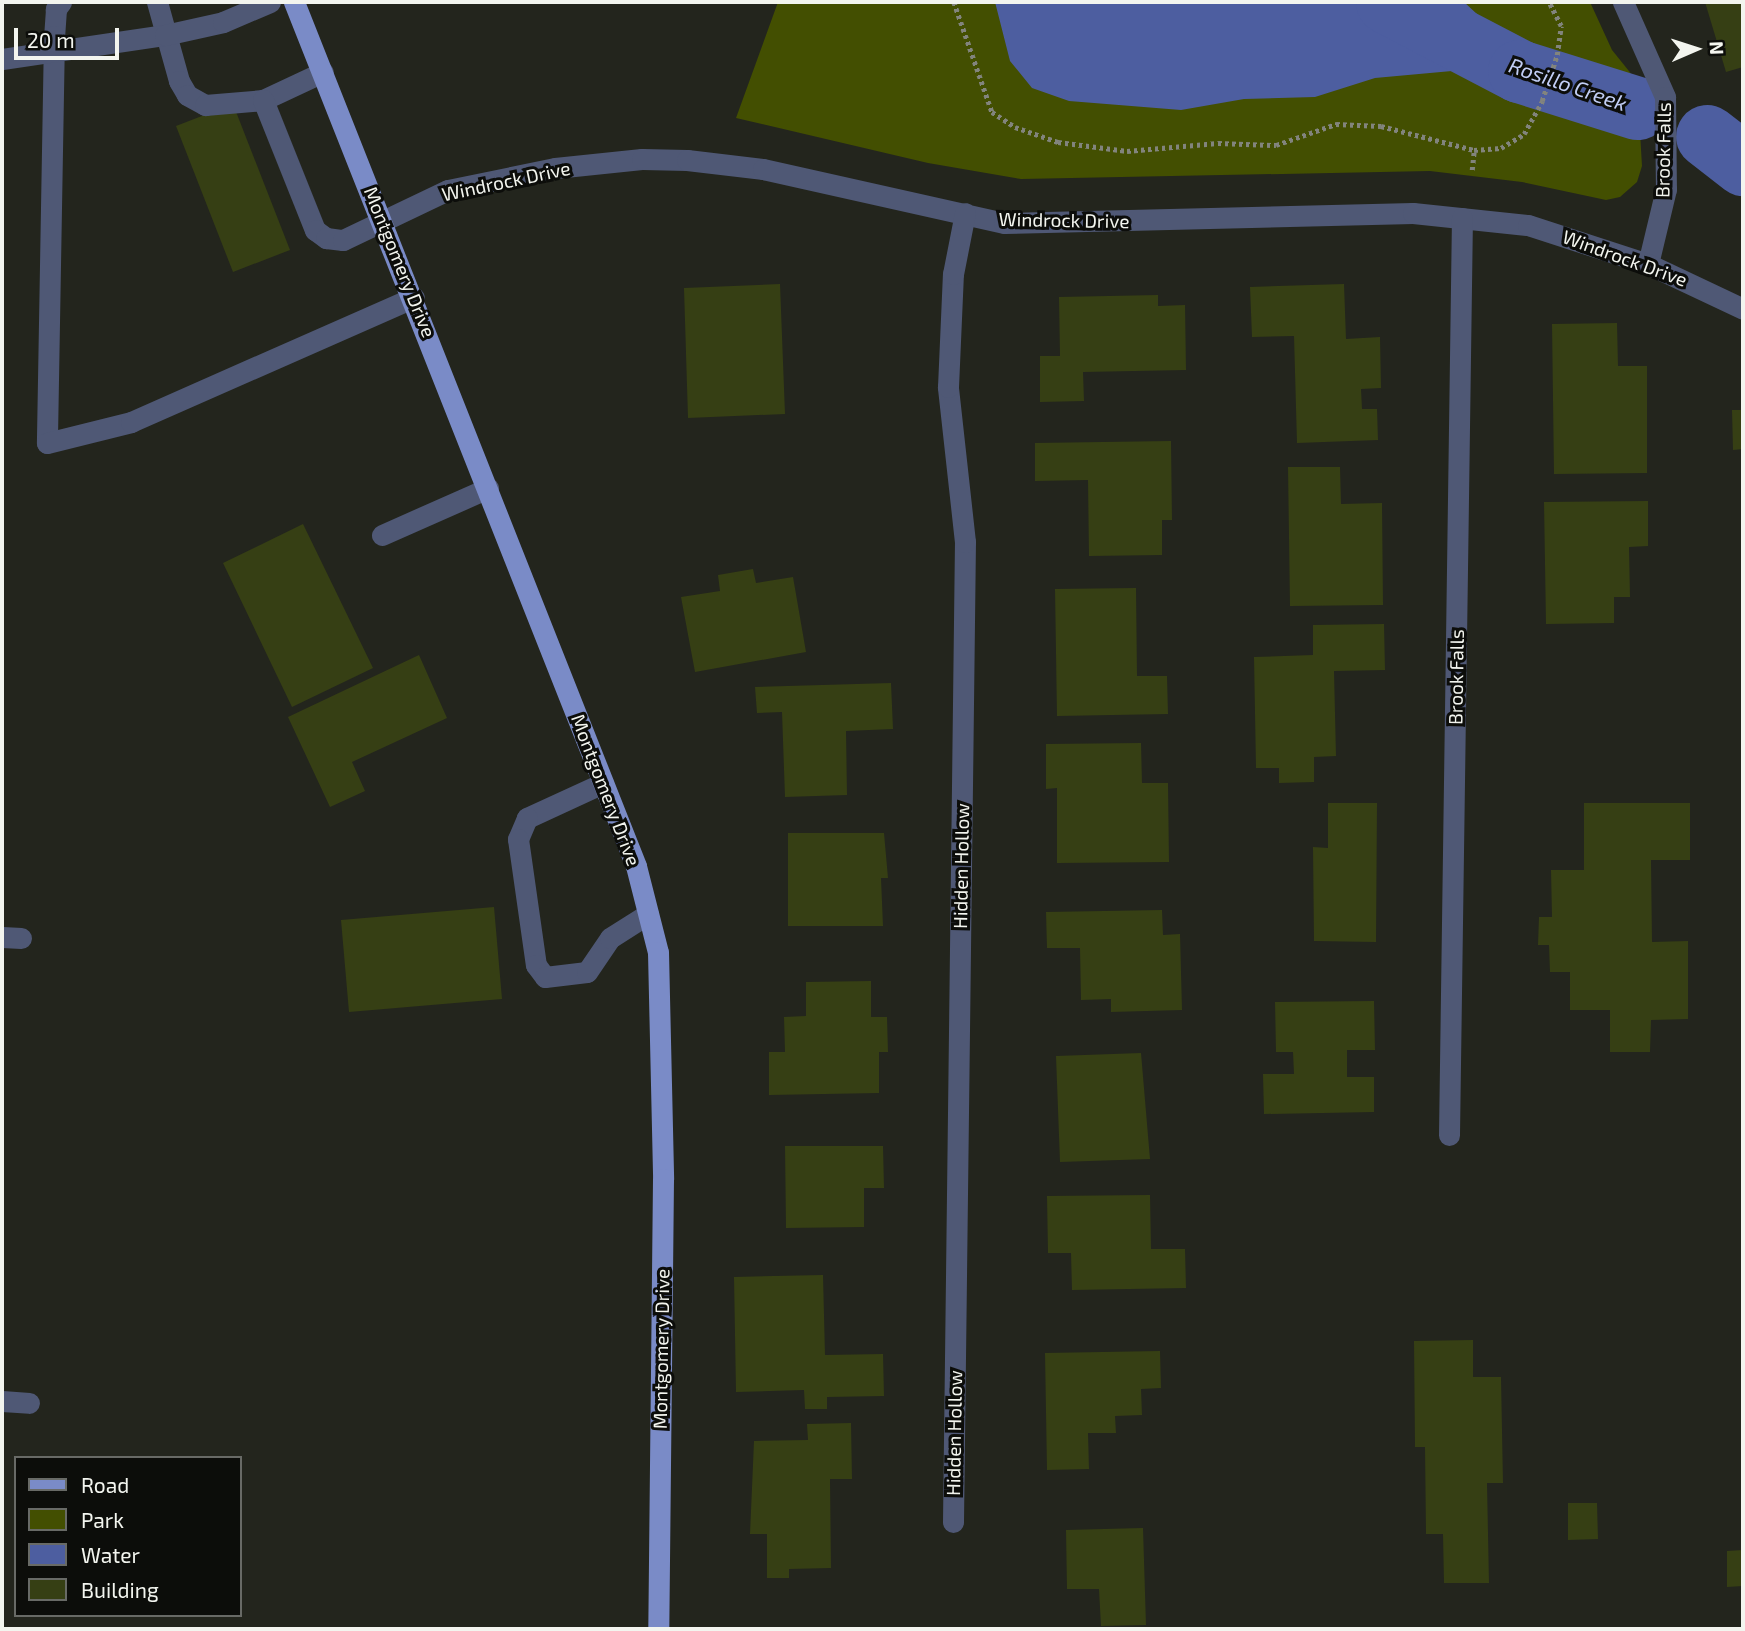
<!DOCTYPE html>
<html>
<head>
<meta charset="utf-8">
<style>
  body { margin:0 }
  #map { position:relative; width:1745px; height:1631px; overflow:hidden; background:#23251d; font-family:"Exo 2",sans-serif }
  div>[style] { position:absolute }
  .green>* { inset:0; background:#434f01 }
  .water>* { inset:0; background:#4d5ea0 }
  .river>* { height:63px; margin:-31.5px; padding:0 31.5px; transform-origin:31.5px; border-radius:31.5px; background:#4d5ea0 }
  .building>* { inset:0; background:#363f14 }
  .path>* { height:4.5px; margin-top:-2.25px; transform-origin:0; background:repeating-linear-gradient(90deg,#82847d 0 3.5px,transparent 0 7px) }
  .minor>* { height:21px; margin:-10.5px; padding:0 10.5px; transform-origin:10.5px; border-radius:10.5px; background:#4f5875 }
  .major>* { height:21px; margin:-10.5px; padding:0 10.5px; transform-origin:10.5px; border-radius:10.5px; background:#7a8bc7 }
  span { translate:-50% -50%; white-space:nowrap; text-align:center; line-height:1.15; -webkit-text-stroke:6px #0c0d0a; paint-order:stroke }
  .street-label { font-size:19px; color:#f3f5ef }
  .water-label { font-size:21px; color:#c2cef5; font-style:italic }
  .frame { position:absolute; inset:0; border:4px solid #f3f5ef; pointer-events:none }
  .legend { position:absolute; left:14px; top:1456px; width:228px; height:161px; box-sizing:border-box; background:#0c0d0a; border:2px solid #686a66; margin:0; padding:9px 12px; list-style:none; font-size:21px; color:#f3f5ef }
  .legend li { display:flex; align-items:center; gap:14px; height:35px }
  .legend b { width:35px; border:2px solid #686a66 }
  .north { position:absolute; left:1661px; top:14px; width:70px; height:70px; -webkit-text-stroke:5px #0c0d0a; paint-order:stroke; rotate:87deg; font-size:19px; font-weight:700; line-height:28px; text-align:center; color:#f3f5ef }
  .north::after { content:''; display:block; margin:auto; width:24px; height:32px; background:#f3f5ef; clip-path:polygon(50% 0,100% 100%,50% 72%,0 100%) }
  .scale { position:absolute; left:14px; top:28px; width:105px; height:32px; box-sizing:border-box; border:4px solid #f3f5ef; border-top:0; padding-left:9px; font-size:21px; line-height:24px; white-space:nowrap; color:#f3f5ef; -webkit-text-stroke:5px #0c0d0a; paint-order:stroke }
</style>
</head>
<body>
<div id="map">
  <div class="green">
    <i style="clip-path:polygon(778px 2px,1590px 2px,1612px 50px,1637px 81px,1642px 166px,1637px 182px,1620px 197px,1606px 200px,1522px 182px,1430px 171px,1021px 179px,928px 163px,736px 118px)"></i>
  </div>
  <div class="water">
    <i style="clip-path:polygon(995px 2px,1464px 2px,1520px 54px,1519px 71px,1502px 81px,1463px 70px,1375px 78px,1315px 97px,1244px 99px,1181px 110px,1069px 101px,1032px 88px,1010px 61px)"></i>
  </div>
  <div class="river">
    <i style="left:1387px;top:2px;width:149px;rotate:27.6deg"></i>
    <i style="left:1519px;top:71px;width:124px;rotate:17.4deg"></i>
    <i style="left:1707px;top:136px;width:46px;rotate:37.9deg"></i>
  </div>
  <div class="building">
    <i style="clip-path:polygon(1705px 2px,1743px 2px,1743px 67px,1726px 72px)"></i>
    <i style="clip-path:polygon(233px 104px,290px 250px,233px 272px,176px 126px)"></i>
    <i style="clip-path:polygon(780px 284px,785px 414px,688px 418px,684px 288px)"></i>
    <i style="clip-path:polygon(1344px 284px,1346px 339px,1380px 337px,1381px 388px,1361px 389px,1362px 409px,1377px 409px,1378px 440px,1297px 443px,1294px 336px,1252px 337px,1250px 287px)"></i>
    <i style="clip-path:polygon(1158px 295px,1158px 306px,1185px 305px,1186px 370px,1083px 372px,1084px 401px,1040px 402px,1040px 356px,1060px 356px,1059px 297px)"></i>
    <i style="clip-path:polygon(1617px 323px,1618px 366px,1647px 366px,1647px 473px,1554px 474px,1552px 324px)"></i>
    <i style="clip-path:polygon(1732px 410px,1743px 410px,1743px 449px,1733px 450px)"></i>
    <i style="clip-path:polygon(1171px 441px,1172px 520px,1162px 520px,1162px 555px,1089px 556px,1088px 480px,1035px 481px,1035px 443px)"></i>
    <i style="clip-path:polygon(1288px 467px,1340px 467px,1341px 504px,1382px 503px,1383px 605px,1290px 606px)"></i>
    <i style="clip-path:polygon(1648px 501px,1648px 546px,1629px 547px,1630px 597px,1614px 597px,1614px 623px,1546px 624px,1544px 502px)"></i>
    <i style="clip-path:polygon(303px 524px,373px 668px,292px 707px,223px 563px)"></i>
    <i style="clip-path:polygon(753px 569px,756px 583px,793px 577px,806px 652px,695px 672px,681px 597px,720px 591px,718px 575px)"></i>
    <i style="clip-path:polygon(1136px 588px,1137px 676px,1167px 676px,1168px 714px,1057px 716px,1055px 589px)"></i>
    <i style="clip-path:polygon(1384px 624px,1385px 670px,1334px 671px,1336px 756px,1314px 757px,1314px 782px,1279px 783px,1279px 768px,1256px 768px,1254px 657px,1313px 655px,1313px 625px)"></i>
    <i style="clip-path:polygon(419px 655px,447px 718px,352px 762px,365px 791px,330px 807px,288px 717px)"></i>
    <i style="clip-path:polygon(891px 683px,893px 729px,846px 731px,847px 795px,785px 797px,782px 712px,757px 713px,755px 687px)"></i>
    <i style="clip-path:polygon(1141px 743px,1142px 783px,1168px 783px,1169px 862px,1057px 863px,1057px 788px,1046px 789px,1046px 744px)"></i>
    <i style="clip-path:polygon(1328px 803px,1377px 803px,1376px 942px,1314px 941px,1313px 847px,1328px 848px)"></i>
    <i style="clip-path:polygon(1584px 803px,1690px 803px,1690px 860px,1651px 860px,1652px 942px,1688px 941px,1688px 1019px,1651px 1020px,1650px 1052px,1610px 1052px,1610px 1010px,1570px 1010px,1570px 972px,1550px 972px,1549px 945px,1538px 945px,1539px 917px,1552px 917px,1551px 870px,1584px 870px)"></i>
    <i style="clip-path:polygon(788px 833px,884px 833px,888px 878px,881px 878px,883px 926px,788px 926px)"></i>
    <i style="clip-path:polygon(494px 907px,502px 999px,349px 1012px,341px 920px)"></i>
    <i style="clip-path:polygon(1162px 910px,1163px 935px,1180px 934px,1182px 1010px,1111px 1012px,1111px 999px,1081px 1000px,1080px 948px,1047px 948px,1046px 912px)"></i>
    <i style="clip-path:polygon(871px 981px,871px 1017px,887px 1017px,888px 1052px,879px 1052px,879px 1093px,769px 1095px,769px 1052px,785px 1052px,784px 1017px,806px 1016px,806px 982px)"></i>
    <i style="clip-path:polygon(1374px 1001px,1375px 1050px,1347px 1050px,1347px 1077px,1374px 1077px,1374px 1112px,1264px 1114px,1263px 1074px,1294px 1074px,1293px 1052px,1276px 1052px,1275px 1002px)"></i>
    <i style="clip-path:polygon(1141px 1053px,1150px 1159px,1060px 1162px,1056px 1056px)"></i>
    <i style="clip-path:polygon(785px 1146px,883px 1146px,884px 1188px,864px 1188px,864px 1227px,786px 1228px)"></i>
    <i style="clip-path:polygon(1150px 1195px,1151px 1249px,1185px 1249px,1186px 1288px,1072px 1290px,1071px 1253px,1048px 1253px,1047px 1196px)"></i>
    <i style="clip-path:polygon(823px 1275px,825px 1355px,883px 1354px,884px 1396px,827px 1397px,827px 1409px,805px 1409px,804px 1390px,736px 1392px,734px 1277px)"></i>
    <i style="clip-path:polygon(1473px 1340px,1473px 1377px,1501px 1377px,1503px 1483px,1487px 1483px,1489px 1583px,1444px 1583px,1443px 1534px,1426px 1534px,1425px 1447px,1415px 1447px,1414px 1341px)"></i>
    <i style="clip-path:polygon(1160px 1351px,1161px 1388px,1141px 1389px,1142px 1415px,1115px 1416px,1116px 1433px,1088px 1433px,1089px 1469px,1047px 1470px,1045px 1353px)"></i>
    <i style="clip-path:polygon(851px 1423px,852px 1479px,830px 1479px,831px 1568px,789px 1569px,789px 1578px,767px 1578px,767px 1534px,750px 1534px,754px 1441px,808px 1440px,807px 1424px)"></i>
    <i style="clip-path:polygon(1568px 1503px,1597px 1503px,1598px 1539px,1568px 1540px)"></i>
    <i style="clip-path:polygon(1143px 1528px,1146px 1625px,1101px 1626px,1099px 1589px,1067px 1589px,1066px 1530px)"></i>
    <i style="clip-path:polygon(1743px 1550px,1743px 1586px,1727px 1587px,1727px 1551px)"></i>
  </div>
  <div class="path">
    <i style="left:954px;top:2px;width:116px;rotate:70.9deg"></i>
    <i style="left:992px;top:112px;width:27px;rotate:33deg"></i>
    <i style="left:1015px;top:127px;width:46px;rotate:19.2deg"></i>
    <i style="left:1058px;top:142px;width:70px;rotate:7.4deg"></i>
    <i style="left:1127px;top:151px;width:91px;rotate:-5deg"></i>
    <i style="left:1218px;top:143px;width:58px;rotate:2deg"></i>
    <i style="left:1276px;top:145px;width:64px;rotate:-19.3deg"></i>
    <i style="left:1336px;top:124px;width:45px;rotate:2.5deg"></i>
    <i style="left:1381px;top:126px;width:96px;rotate:14.5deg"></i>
    <i style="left:1474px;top:150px;width:27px;rotate:-4deg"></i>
    <i style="left:1501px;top:148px;width:27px;rotate:-31deg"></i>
    <i style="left:1524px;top:134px;width:38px;rotate:-61deg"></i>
    <i style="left:1542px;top:101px;width:48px;rotate:-71.9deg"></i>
    <i style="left:1557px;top:55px;width:29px;rotate:-82deg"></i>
    <i style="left:1561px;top:26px;width:27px;rotate:-117deg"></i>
    <i style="left:1472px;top:170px;width:20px;rotate:-84deg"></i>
  </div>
  <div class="minor">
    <i style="left:61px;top:2px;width:9px;rotate:126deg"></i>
    <i style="left:56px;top:9px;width:27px;rotate:94deg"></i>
    <i style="left:54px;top:36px;width:407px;rotate:91deg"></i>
    <i style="left:47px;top:443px;width:87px;rotate:-14deg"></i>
    <i style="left:131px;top:422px;width:309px;rotate:-23.8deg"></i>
    <i style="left:157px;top:2px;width:82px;rotate:74.4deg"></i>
    <i style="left:179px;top:81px;width:16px;rotate:60deg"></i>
    <i style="left:187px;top:95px;width:21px;rotate:29deg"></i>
    <i style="left:205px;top:105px;width:58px;rotate:-4.9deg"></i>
    <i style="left:263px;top:100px;width:66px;rotate:-25deg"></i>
    <i style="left:1623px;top:2px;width:104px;rotate:66.1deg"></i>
    <i style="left:1665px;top:97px;width:92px;rotate:89.4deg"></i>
    <i style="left:1666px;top:189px;width:77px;rotate:103.5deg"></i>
    <i style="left:2px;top:59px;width:165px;rotate:-8.4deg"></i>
    <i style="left:165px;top:35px;width:59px;rotate:-12.6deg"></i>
    <i style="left:223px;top:22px;width:51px;rotate:-23.1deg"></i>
    <i style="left:263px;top:100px;width:140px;rotate:68.2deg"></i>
    <i style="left:315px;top:230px;width:14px;rotate:36deg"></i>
    <i style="left:326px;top:238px;width:17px;rotate:7deg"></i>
    <i style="left:343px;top:240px;width:116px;rotate:-25.5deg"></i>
    <i style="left:448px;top:190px;width:109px;rotate:-11.6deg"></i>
    <i style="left:555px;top:168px;width:87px;rotate:-5.9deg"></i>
    <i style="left:642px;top:159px;width:45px;rotate:1.3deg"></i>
    <i style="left:687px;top:160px;width:77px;rotate:6.8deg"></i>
    <i style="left:763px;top:169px;width:247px;rotate:12.6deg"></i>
    <i style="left:1004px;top:223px;width:409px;rotate:-1.4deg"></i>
    <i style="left:1413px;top:213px;width:116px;rotate:6deg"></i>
    <i style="left:1528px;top:225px;width:126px;rotate:18deg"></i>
    <i style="left:1648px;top:264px;width:105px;rotate:25.3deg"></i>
    <i style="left:382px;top:535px;width:116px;rotate:-23.9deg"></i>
    <i style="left:603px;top:783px;width:84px;rotate:155.3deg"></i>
    <i style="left:527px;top:818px;width:23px;rotate:113deg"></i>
    <i style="left:518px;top:839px;width:127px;rotate:81.9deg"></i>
    <i style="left:536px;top:965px;width:15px;rotate:53deg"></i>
    <i style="left:545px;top:977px;width:42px;rotate:-6.8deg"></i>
    <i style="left:587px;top:972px;width:41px;rotate:-55.9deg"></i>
    <i style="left:610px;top:938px;width:45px;rotate:-32.3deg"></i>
    <i style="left:2px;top:937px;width:19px;rotate:3deg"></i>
    <i style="left:1449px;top:1135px;width:917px;rotate:-89.19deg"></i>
    <i style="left:2px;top:1401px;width:27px;rotate:4deg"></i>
    <i style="left:953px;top:1522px;width:980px;rotate:-89.3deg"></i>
    <i style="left:965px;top:542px;width:156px;rotate:-96.3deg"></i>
    <i style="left:948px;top:387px;width:113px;rotate:-87.5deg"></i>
    <i style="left:953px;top:274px;width:62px;rotate:-78.9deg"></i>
  </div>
  <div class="major">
    <i style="left:294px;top:2px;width:929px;rotate:68.4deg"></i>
    <i style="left:636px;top:866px;width:89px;rotate:75.7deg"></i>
    <i style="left:658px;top:952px;width:227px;rotate:88.7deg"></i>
    <i style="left:663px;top:1179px;width:450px;rotate:90.6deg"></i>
  </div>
  <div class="street-label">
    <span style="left:1663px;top:150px;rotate:-89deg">Brook Falls</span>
    <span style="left:506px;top:181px;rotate:-12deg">Windrock Drive</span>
    <span style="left:1064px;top:220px;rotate:1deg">Windrock Drive</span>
    <span style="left:1625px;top:258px;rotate:20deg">Windrock Drive</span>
    <span style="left:400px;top:262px;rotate:68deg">Montgomery Drive</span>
    <span style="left:1456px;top:677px;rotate:-89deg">Brook Falls</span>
    <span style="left:606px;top:790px;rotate:69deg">Montgomery Drive</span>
    <span style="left:961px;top:866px;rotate:-89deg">Hidden Hollow</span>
    <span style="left:661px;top:1349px;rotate:-89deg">Montgomery Drive</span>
    <span style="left:954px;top:1433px;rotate:-89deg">Hidden Hollow</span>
  </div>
  <div class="water-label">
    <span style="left:1568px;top:84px;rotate:19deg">Rosillo Creek</span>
  </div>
  <div class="frame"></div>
  <ul class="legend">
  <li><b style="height:9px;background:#7a8bc7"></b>Road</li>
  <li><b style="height:19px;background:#434f01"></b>Park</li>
  <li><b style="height:19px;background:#4d5ea0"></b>Water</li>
  <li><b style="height:19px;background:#363f14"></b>Building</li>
  </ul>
  <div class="north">N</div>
  <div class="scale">20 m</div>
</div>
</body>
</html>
